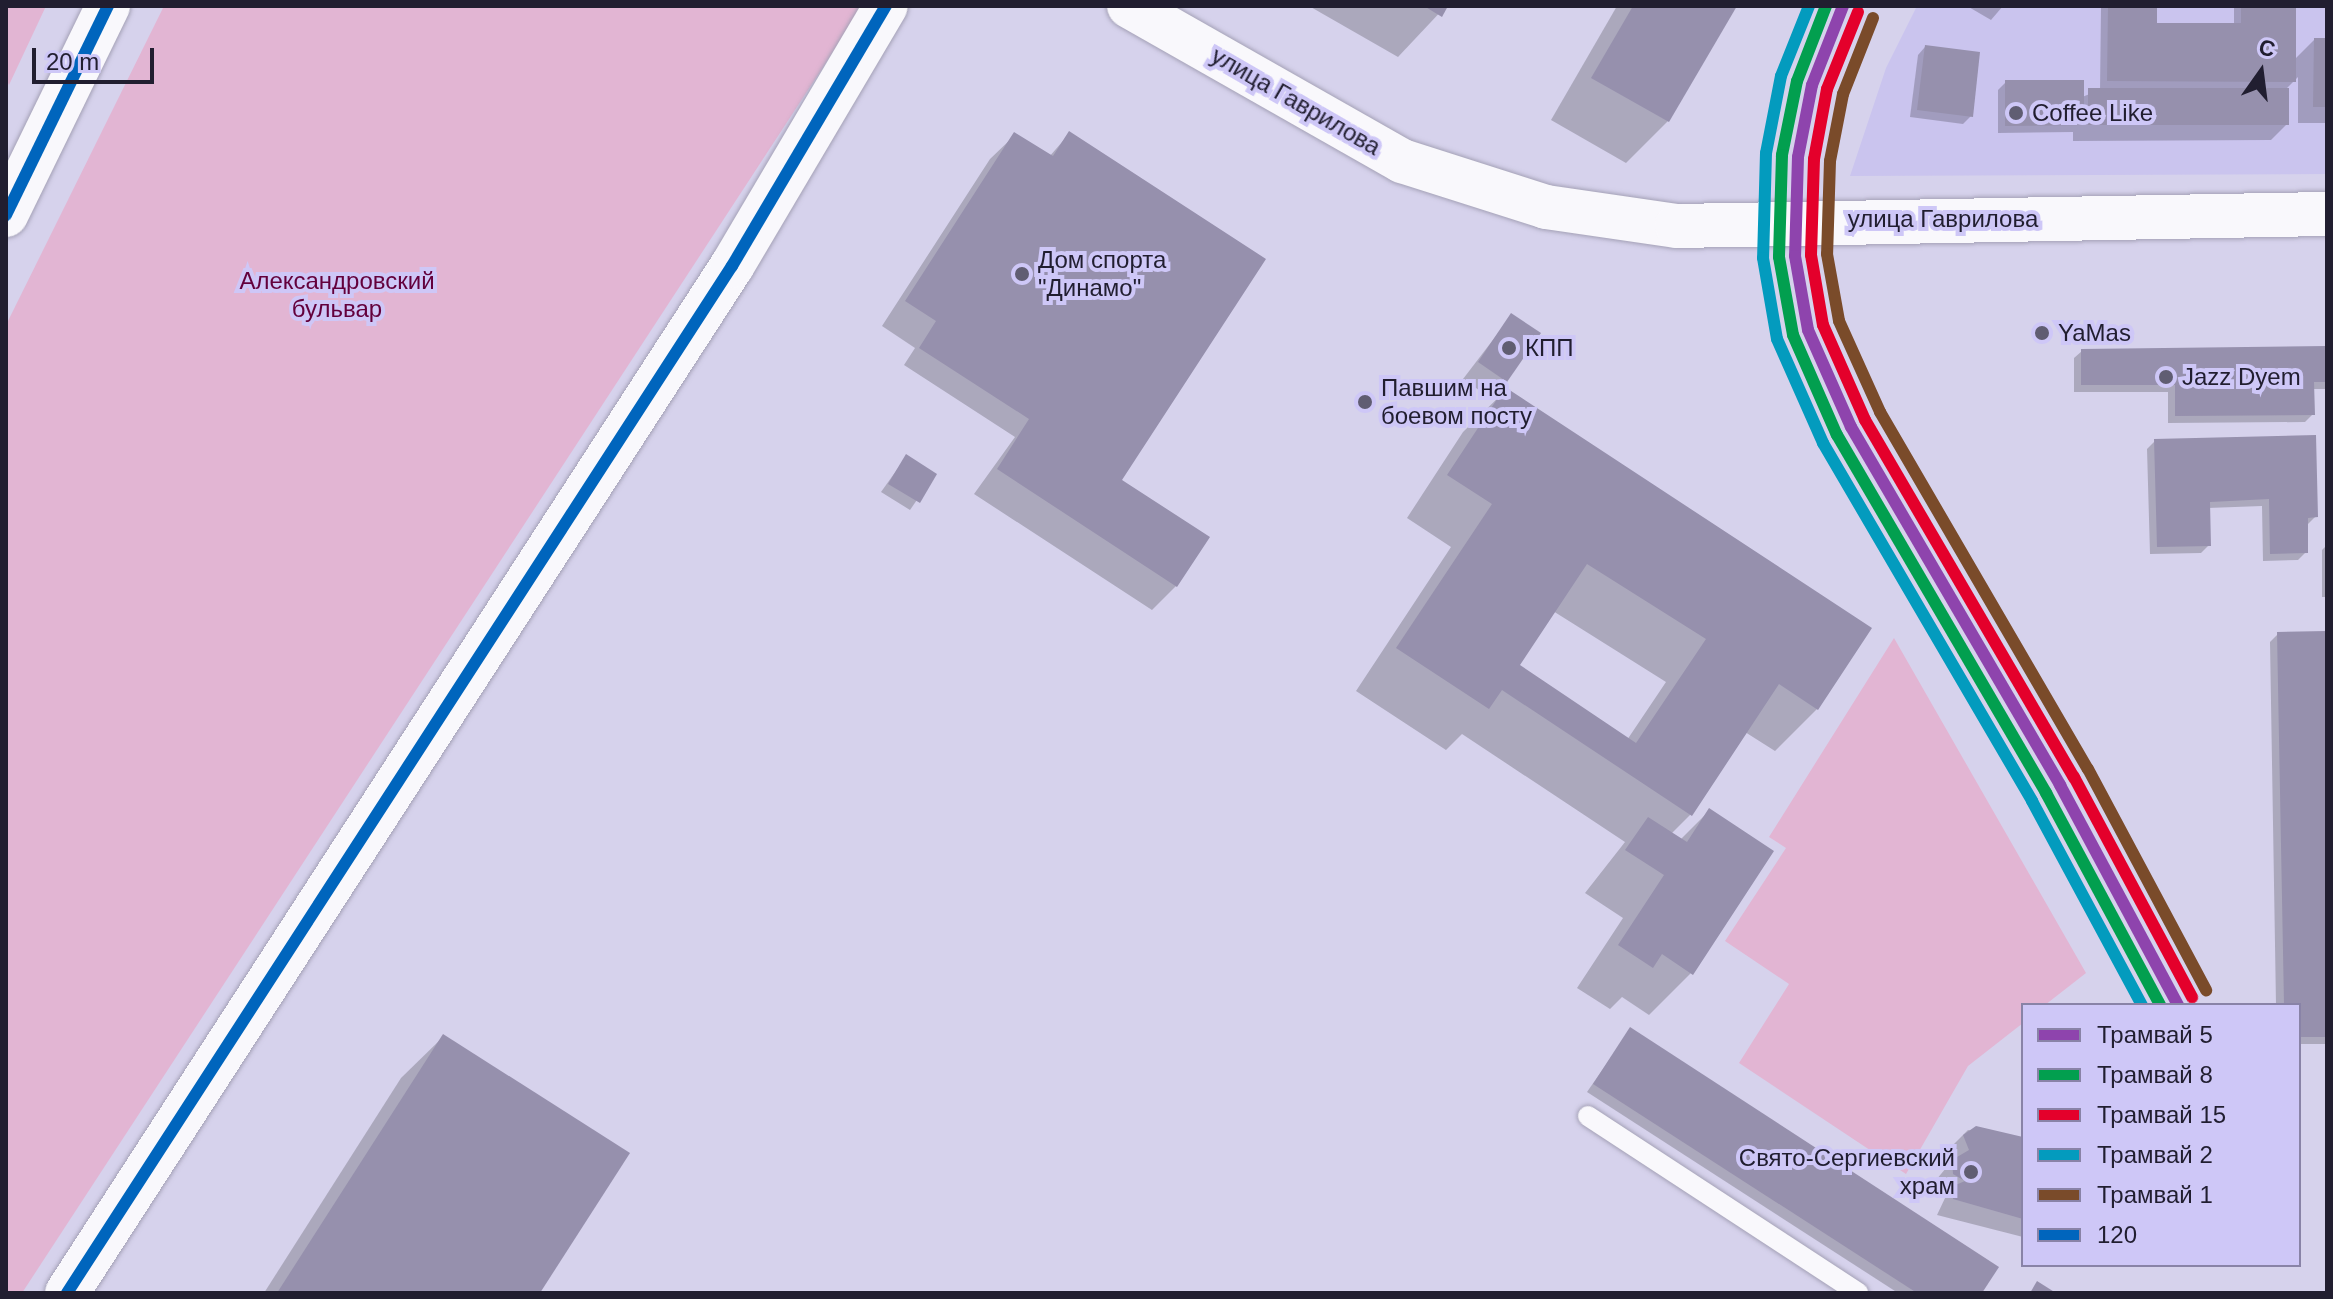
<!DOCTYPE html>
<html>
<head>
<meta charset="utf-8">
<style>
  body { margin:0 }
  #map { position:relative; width:2333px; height:1299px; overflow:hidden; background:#d6d2ec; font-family:Arial,sans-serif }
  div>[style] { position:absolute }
  .built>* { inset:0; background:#cac4ee }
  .green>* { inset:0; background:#e2b5d3 }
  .shadow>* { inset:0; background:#0003 }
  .building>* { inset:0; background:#9690ad }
  .roads { filter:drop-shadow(0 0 2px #a4a1b6) drop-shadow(0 0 2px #a4a1b6) }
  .lane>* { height:20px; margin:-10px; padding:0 10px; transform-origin:10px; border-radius:10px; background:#f9f8fc }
  .secondary>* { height:44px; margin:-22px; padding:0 22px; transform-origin:22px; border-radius:22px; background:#f9f8fc }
  .primary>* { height:44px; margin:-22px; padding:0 22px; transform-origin:22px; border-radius:22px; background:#f9f8fc }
  .bus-1>* { height:12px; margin:-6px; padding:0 6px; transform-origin:6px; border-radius:6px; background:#0065bd }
  .tram-1>* { height:12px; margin:-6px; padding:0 6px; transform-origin:6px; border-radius:6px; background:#8e44ad }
  .tram-2>* { height:12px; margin:-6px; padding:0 6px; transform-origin:6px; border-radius:6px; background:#029f4f }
  .tram-3>* { height:12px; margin:-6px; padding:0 6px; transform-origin:6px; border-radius:6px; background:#e4002b }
  .tram-4>* { height:12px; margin:-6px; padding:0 6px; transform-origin:6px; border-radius:6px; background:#039bbe }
  .tram-5>* { height:12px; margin:-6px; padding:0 6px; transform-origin:6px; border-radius:6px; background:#7a4b2a }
  .dots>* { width:22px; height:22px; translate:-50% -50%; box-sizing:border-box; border:4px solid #cec7f7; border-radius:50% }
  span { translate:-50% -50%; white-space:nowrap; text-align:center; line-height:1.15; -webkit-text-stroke:8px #cec7f7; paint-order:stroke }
  .street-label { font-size:24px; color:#211e30 }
  .poi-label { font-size:24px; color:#211e30 }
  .left { translate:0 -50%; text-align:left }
  .right { translate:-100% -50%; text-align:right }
  .park-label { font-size:24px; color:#63003c }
  .frame { position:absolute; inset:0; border:8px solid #211e30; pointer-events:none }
  .legend { position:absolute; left:2021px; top:1003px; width:280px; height:264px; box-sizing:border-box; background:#cec7f7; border:2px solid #8983a7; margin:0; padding:10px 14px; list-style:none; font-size:24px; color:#211e30 }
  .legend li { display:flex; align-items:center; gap:16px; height:40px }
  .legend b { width:40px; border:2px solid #8983a7 }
  .north { position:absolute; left:2221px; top:32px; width:80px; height:80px; -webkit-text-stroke:6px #cec7f7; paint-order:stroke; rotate:14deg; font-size:22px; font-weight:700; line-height:32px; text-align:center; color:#211e30 }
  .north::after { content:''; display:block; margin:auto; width:28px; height:36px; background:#211e30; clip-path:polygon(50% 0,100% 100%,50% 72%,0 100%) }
  .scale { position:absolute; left:32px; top:48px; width:122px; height:36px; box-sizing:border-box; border:4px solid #211e30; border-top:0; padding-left:10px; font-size:24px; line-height:28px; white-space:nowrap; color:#211e30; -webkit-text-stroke:6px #cec7f7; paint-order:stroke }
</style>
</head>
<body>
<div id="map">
  <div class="built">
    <i style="clip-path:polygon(1917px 6px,2327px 6px,2327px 174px,1850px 176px,1886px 68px)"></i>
  </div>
  <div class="green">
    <i style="clip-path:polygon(6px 6px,46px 6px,9px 85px,6px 79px)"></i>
    <i style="clip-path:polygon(164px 6px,863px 6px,22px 1293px,6px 1293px,6px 325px)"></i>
    <i style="clip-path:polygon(1894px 638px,2086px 973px,2045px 1005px,2023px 1005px,2023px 1023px,1968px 1066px,1906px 1174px,1739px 1063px,1789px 984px,1725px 941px,1786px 848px,1769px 837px)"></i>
  </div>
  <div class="shadow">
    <i style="clip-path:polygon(1309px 6px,1446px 6px,1398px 57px)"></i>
    <i style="clip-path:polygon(1617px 6px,1734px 6px,1668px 121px,1626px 163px,1551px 120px)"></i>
    <i style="clip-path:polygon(1967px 6px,2003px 6px,1991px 20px)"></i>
    <i style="clip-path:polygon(2101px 6px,2155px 6px,2155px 25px,2234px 25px,2234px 6px,2294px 6px,2294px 60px,2314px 40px,2327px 40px,2327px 123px,2298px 123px,2298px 77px,2287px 88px,2287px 124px,2271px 140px,2073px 141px,2073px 132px,1998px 133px,1998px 90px,2006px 82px,2082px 97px,2100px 90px)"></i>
    <i style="clip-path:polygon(1925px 47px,1971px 116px,1963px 124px,1910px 117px,1918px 55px)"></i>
    <i style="clip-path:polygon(1069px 134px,1121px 478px,1176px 586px,1152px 610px,974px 494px,1015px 437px,904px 365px,915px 348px,882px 326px,990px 159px,1015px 135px,1049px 157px)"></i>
    <i style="clip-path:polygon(1512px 315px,1538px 334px,1489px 397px,1463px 379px)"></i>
    <i style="clip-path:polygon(2327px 348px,2327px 389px,2312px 389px,2313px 414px,2305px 422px,2168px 423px,2168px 392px,2074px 392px,2074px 358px,2082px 351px)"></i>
    <i style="clip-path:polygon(evenodd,1506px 390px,1870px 629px,1817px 709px,1775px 751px,1745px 732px,1690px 815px,1671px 834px,1680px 840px,1709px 811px,1691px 973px,1649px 1015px,1622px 997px,1610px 1009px,1577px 988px,1623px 918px,1585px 893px,1625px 842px,1462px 734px,1446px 750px,1356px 691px,1451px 547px,1407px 518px,1463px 432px,1506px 390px,1553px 611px,1666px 682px,1627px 740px,1517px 666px,1553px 611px)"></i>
    <i style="clip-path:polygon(2155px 441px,2316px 516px,2308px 524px,2306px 552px,2298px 560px,2263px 561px,2262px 506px,2208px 508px,2209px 545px,2201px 553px,2150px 554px,2147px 449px)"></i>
    <i style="clip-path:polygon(906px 457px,934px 475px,910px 510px,881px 492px)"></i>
    <i style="clip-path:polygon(2327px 545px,2327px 597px,2322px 597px,2322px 550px)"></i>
    <i style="clip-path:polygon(2327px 633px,2327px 1044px,2299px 1044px,2299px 1005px,2276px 1005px,2270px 642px,2278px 634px)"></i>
    <i style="clip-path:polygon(1630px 1030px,1979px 1293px,1898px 1293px,1587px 1092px)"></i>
    <i style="clip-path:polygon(444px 1036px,538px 1293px,264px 1293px,401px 1078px)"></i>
    <i style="clip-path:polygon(1968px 1130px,2023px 1140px,2023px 1237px,1937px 1215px,1946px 1196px,1937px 1190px,1936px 1180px,1951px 1162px,1947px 1156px,1951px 1147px)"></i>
  </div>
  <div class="building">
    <i style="clip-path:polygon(1424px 6px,1448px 6px,1442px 17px)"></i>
    <i style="clip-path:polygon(1633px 6px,1737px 6px,1669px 122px,1591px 78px)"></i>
    <i style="clip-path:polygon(2108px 6px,2157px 6px,2157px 23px,2241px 23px,2241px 6px,2296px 6px,2296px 82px,2107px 81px)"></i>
    <i style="clip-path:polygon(2314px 38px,2327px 38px,2327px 107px,2313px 107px)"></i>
    <i style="clip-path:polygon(1925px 45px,1980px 52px,1973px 117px,1917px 110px)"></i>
    <i style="clip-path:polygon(2005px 80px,2084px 80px,2084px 125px,2005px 126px)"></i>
    <i style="clip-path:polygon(2088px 88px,2289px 88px,2289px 125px,2088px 125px)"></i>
    <i style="clip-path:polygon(1069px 131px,1266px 259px,1122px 480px,1210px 537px,1177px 587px,997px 469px,1029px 419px,919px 348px,936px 321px,905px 301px,1014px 132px,1053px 156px)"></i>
    <i style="clip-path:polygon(1511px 313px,1541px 333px,1507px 382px,1478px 362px)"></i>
    <i style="clip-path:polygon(2327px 346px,2327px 382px,2314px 382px,2315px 415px,2175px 416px,2175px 385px,2081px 385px,2081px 349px)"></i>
    <i style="clip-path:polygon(evenodd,1505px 387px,1872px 628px,1818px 710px,1779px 684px,1692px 816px,1502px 690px,1489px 709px,1396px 648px,1492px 504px,1447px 475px,1505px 387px,1587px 564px,1706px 639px,1636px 743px,1520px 665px,1587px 564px)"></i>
    <i style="clip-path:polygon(2316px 435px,2318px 517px,2308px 518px,2308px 553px,2270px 554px,2269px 499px,2210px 502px,2211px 546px,2157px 547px,2154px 439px)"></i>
    <i style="clip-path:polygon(906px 454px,937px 474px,920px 503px,888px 484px)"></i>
    <i style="clip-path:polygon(2327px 631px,2327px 1037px,2299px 1037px,2299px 1005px,2284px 1005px,2277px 632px)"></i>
    <i style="clip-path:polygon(1709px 808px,1774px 851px,1693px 975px,1662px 954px,1653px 968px,1618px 945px,1664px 875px,1625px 850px,1648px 817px,1687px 842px)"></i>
    <i style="clip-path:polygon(1630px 1027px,1999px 1267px,1982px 1293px,1917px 1293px,1593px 1084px)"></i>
    <i style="clip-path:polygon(443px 1034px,630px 1153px,540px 1293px,277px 1293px)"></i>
    <i style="clip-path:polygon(1976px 1126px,2023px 1137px,2023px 1219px,1953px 1199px,1953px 1186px,1965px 1181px,1953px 1174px,1952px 1160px,1969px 1150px,1963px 1135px)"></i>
    <i style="clip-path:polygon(2037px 1281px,2056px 1293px,2030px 1293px)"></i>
  </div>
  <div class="roads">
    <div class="lane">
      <i style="left:1588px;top:1116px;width:323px;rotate:33.2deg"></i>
    </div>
    <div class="secondary">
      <i style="left:1129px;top:6px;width:314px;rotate:29.6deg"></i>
      <i style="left:1402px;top:161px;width:151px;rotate:17.7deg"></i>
      <i style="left:1546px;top:207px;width:132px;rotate:8.3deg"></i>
      <i style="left:1677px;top:226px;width:650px;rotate:-1.06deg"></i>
    </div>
    <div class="primary">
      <i style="left:6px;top:215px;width:233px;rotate:-64deg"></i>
      <i style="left:67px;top:1293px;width:1224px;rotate:-57.08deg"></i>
      <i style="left:732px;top:266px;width:302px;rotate:-59.4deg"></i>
    </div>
  </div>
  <div class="bus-1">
    <i style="left:6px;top:215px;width:233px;rotate:-64deg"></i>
    <i style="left:67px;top:1293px;width:1224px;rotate:-57.08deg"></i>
    <i style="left:732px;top:266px;width:302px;rotate:-59.4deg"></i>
  </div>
  <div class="tram-1">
    <i style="left:1843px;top:6px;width:85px;rotate:111.4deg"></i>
    <i style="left:1812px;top:85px;width:73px;rotate:101deg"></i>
    <i style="left:1798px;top:157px;width:99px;rotate:91.7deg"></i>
    <i style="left:1795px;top:256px;width:75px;rotate:80deg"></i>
    <i style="left:1808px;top:330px;width:106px;rotate:66.1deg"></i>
    <i style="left:1851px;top:427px;width:415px;rotate:59.7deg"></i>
    <i style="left:2060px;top:785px;width:250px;rotate:61.8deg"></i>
  </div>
  <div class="tram-2">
    <i style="left:1826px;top:6px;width:80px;rotate:111.1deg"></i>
    <i style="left:1797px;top:81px;width:76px;rotate:101.5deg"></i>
    <i style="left:1782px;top:155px;width:102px;rotate:91.7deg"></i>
    <i style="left:1779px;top:257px;width:79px;rotate:79.8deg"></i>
    <i style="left:1793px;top:335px;width:109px;rotate:66.3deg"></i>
    <i style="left:1837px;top:435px;width:415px;rotate:59.7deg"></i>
    <i style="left:2046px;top:793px;width:241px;rotate:61.7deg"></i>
  </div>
  <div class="tram-3">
    <i style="left:1858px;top:12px;width:83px;rotate:111.9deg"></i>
    <i style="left:1827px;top:89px;width:71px;rotate:100.5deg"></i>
    <i style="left:1814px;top:159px;width:96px;rotate:91.8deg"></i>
    <i style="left:1811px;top:255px;width:71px;rotate:80.3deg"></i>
    <i style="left:1823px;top:325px;width:104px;rotate:66.1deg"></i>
    <i style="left:1865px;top:420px;width:414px;rotate:59.7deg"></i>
    <i style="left:2074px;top:777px;width:250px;rotate:61.8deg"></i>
  </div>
  <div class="tram-4">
    <i style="left:1809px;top:6px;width:75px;rotate:111.8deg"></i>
    <i style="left:1781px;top:76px;width:78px;rotate:101deg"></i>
    <i style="left:1766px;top:153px;width:105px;rotate:91.6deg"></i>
    <i style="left:1763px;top:258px;width:82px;rotate:80.2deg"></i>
    <i style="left:1777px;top:339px;width:114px;rotate:66.1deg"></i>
    <i style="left:1823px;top:443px;width:415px;rotate:59.7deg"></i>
    <i style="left:2032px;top:801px;width:232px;rotate:61.7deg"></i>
  </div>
  <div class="tram-5">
    <i style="left:1873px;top:18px;width:82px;rotate:111.5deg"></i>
    <i style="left:1843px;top:94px;width:68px;rotate:101deg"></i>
    <i style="left:1830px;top:161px;width:93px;rotate:91.8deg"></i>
    <i style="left:1827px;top:254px;width:68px;rotate:79.8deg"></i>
    <i style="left:1839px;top:321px;width:100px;rotate:65.7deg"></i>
    <i style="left:1880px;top:412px;width:413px;rotate:59.8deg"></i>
    <i style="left:2088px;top:769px;width:251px;rotate:61.9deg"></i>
  </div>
  <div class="dots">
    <i style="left:2016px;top:113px;background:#605d72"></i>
    <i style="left:1022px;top:274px;background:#605d72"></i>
    <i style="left:2042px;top:333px;background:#605d72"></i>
    <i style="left:1509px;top:348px;background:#605d72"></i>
    <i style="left:2166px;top:377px;background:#605d72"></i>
    <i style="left:1365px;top:402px;background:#605d72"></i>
    <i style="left:1971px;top:1172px;background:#605d72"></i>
  </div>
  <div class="street-label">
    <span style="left:1296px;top:101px;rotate:30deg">улица Гаврилова</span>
    <span style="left:1943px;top:219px">улица Гаврилова</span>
  </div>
  <div class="poi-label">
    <span class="left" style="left:2032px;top:113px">Coffee Like</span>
    <span class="left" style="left:1038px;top:274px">Дом спорта<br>"Динамо"</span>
    <span class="left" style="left:2058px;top:333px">YaMas</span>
    <span class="left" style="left:1525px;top:348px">КПП</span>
    <span class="left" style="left:2182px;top:377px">Jazz Dyem</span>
    <span class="left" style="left:1381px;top:402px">Павшим на<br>боевом посту</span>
    <span class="right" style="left:1955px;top:1172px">Свято-Сергиевский<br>храм</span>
  </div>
  <div class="park-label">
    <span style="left:337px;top:295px">Александровский<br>бульвар</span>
  </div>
  <div class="frame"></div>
  <ul class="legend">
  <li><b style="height:10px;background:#8e44ad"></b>Трамвай 5</li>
  <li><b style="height:10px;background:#029f4f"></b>Трамвай 8</li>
  <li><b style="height:10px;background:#e4002b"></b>Трамвай 15</li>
  <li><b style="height:10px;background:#039bbe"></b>Трамвай 2</li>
  <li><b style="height:10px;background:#7a4b2a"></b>Трамвай 1</li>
  <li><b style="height:10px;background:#0065bd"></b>120</li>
  </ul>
  <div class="north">С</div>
  <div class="scale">20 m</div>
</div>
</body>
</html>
